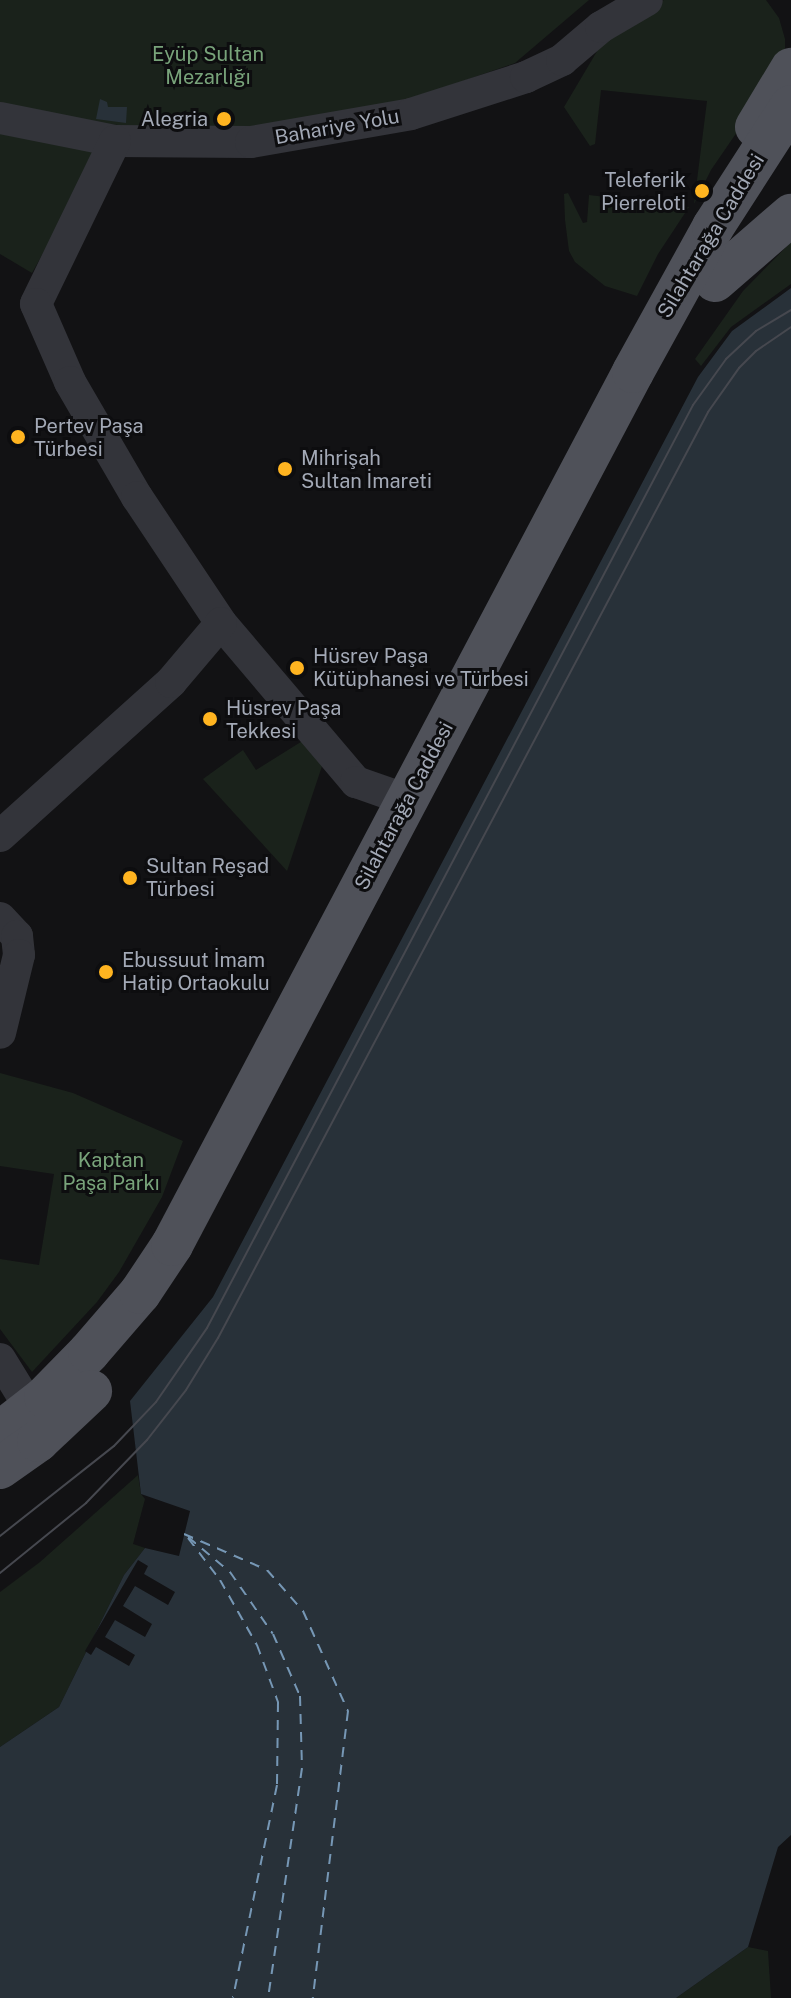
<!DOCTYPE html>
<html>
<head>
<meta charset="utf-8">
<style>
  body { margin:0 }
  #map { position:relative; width:791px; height:1998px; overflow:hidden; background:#121214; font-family:"Public Sans",sans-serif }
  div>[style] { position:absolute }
  .green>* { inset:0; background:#1a221b }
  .water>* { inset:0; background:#283139 }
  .pier>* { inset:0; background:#121214 }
  .ferry>* { height:2px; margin-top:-1px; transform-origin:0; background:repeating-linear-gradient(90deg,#7697b5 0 10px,transparent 0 18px) }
  .minor>* { height:32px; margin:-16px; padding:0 16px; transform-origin:16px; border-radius:16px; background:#33343a }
  .major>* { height:42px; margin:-21px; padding:0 21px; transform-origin:21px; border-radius:21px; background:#4f5159 }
  .tram>* { height:2px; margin:-1px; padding:0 1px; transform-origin:1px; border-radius:1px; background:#46484f }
  .dots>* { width:22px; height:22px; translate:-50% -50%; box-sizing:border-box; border:4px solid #0d0d0f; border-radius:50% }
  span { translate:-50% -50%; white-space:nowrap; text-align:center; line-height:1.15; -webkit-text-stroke:6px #0d0d0f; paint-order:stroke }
  .park-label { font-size:20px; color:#78a37a }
  .poi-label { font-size:20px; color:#a3a9b6 }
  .right { translate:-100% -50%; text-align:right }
  .left { translate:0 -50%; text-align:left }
  .street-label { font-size:20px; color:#a3a9b6 }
</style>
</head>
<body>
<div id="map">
  <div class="green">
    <i style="clip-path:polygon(0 0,589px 0,515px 63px,388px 107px,238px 134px,91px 123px,0 108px)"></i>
    <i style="clip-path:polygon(664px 0,766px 0,779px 18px,785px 39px,785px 54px,779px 71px,711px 170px,694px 204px,707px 101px,601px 90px,595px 144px,590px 146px,564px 107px,609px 31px)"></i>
    <i style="clip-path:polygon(0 125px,95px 149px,87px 174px,32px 273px,0 254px)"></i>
    <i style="clip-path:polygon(568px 193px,583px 223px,587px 222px,589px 195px,689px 207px,658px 254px,637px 296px,605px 286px,575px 262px,569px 251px,565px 220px,564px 194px)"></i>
    <i style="clip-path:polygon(791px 242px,791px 284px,731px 327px,701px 366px,695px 359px,743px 291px)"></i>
    <i style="clip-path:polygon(304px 740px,322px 766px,287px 871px,203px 779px,243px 750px,256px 770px)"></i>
    <i style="clip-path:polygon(0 1073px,73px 1093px,183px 1141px,162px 1197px,119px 1272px,97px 1302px,32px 1372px,0 1329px,0 1259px,39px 1265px,54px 1174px,0 1166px)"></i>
    <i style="clip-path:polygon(138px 1475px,141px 1494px,145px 1499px,133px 1544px,145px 1548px,124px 1575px,59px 1707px,0 1747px,0 1592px,40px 1562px)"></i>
    <i style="clip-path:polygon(748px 1947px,768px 1951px,771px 1998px,676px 1998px)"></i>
  </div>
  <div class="water">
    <i style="clip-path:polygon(100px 99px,107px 102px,108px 107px,127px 107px,126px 123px,96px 119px)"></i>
    <i style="clip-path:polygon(791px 288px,791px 1835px,778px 1847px,748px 1947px,676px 1998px,0 1998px,0 1747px,59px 1707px,124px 1575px,145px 1548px,179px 1556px,190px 1511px,141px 1494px,130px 1401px,213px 1297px,698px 377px,732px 331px)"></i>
  </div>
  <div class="pier">
    <i style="clip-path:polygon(138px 1560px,148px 1566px,144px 1574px,175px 1592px,168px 1605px,135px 1586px,123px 1606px,152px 1624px,145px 1637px,115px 1620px,105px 1637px,135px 1655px,129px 1666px,96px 1647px,91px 1655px,85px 1651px)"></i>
  </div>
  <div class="ferry">
    <i style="left:184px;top:1534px;width:90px;rotate:23.4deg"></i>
    <i style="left:267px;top:1570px;width:55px;rotate:48.7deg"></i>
    <i style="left:303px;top:1611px;width:110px;rotate:65.8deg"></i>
    <i style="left:348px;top:1711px;width:289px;rotate:97deg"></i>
    <i style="left:188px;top:1537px;width:55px;rotate:39.8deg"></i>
    <i style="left:230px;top:1572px;width:75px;rotate:55.3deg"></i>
    <i style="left:273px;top:1634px;width:68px;rotate:66.5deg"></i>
    <i style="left:300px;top:1696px;width:72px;rotate:88.4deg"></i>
    <i style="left:302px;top:1768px;width:232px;rotate:98.4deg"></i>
    <i style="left:188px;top:1538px;width:53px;rotate:52.7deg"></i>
    <i style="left:220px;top:1580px;width:75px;rotate:60.4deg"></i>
    <i style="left:257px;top:1645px;width:61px;rotate:69.8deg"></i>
    <i style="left:278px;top:1702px;width:83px;rotate:90.7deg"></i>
    <i style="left:277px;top:1785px;width:217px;rotate:101.7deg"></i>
  </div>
  <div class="minor">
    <i style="left:0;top:118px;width:117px;rotate:11.3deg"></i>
    <i style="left:115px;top:141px;width:136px;rotate:0.4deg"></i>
    <i style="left:251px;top:142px;width:162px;rotate:-9.9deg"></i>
    <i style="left:411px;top:114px;width:121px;rotate:-17.8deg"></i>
    <i style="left:526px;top:77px;width:40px;rotate:-25deg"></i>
    <i style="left:562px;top:60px;width:51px;rotate:-40.2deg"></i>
    <i style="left:601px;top:27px;width:53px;rotate:-30.4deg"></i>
    <i style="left:115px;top:141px;width:181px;rotate:115.9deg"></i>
    <i style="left:36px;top:304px;width:85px;rotate:66.4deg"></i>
    <i style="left:70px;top:382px;width:133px;rotate:59.8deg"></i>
    <i style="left:137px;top:497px;width:151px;rotate:56.3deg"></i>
    <i style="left:221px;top:623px;width:209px;rotate:49.7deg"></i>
    <i style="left:356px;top:782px;width:54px;rotate:19.4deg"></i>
    <i style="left:0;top:836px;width:230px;rotate:-42deg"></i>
    <i style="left:171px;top:682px;width:77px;rotate:-49.7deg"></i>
    <i style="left:0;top:918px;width:25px;rotate:47deg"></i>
    <i style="left:17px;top:936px;width:19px;rotate:84deg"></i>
    <i style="left:19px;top:955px;width:80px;rotate:103.7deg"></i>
    <i style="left:0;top:1359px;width:57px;rotate:58.5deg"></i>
  </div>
  <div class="major">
    <i style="left:756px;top:127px;width:68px;rotate:-58.9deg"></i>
    <i style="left:715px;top:281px;width:101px;rotate:-41deg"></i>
    <i style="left:0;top:1432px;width:57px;rotate:-37.9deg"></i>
    <i style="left:45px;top:1397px;width:63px;rotate:-45.6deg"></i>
    <i style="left:89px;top:1352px;width:78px;rotate:-49.2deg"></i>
    <i style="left:140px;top:1293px;width:58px;rotate:-56.3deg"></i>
    <i style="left:172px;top:1245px;width:987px;rotate:-62.16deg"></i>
    <i style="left:633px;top:372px;width:166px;rotate:-61.1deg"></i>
    <i style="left:713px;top:227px;width:144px;rotate:-57.2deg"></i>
    <i style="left:0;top:1468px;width:47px;rotate:-35.4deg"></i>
    <i style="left:38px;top:1441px;width:73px;rotate:-43.3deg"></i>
  </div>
  <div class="tram">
    <i style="left:0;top:1536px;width:145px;rotate:-38.3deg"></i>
    <i style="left:114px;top:1446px;width:61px;rotate:-46.3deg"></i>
    <i style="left:156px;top:1402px;width:90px;rotate:-55.4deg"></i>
    <i style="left:207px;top:1328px;width:1043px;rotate:-62.23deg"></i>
    <i style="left:693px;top:405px;width:57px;rotate:-54.3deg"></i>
    <i style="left:726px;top:359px;width:41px;rotate:-43deg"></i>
    <i style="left:756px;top:331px;width:41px;rotate:-31deg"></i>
    <i style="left:0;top:1573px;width:111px;rotate:-39.1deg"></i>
    <i style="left:86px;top:1503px;width:88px;rotate:-45.9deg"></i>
    <i style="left:147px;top:1440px;width:63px;rotate:-52deg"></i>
    <i style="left:186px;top:1390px;width:61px;rotate:-58.4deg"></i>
    <i style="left:218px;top:1338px;width:1048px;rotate:-62.11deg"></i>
    <i style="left:708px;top:412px;width:54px;rotate:-54.8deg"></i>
    <i style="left:739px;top:368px;width:24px;rotate:-45deg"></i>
    <i style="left:756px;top:351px;width:42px;rotate:-34.4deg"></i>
  </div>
  <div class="dots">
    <i style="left:224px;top:119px;background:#ffb420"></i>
    <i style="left:702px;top:191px;background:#ffb420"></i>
    <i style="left:18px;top:437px;background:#ffb420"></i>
    <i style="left:285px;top:469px;background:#ffb420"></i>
    <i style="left:297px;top:668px;background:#ffb420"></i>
    <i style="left:210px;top:719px;background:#ffb420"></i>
    <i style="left:130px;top:878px;background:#ffb420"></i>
    <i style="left:106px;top:972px;background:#ffb420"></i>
  </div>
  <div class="park-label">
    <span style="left:208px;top:66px">Eyüp Sultan<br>Mezarlığı</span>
    <span style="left:111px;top:1172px">Kaptan<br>Paşa Parkı</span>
  </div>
  <div class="poi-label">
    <span class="right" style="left:208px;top:119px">Alegria</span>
    <span class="right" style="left:686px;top:192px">Teleferik<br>Pierreloti</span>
    <span class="left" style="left:34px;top:438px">Pertev Paşa<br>Türbesi</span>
    <span class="left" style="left:301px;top:470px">Mihrişah<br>Sultan İmareti</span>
    <span class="left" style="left:313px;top:668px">Hüsrev Paşa<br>Kütüphanesi ve Türbesi</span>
    <span class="left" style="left:226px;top:720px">Hüsrev Paşa<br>Tekkesi</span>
    <span class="left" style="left:146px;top:878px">Sultan Reşad<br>Türbesi</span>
    <span class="left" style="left:122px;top:972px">Ebussuut İmam<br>Hatip Ortaokulu</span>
  </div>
  <div class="street-label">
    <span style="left:337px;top:127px;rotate:-10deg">Bahariye Yolu</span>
    <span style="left:711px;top:236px;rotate:-59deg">Silahtarağa Caddesi</span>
    <span style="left:404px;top:806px;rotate:-62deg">Silahtarağa Caddesi</span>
  </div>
</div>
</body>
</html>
